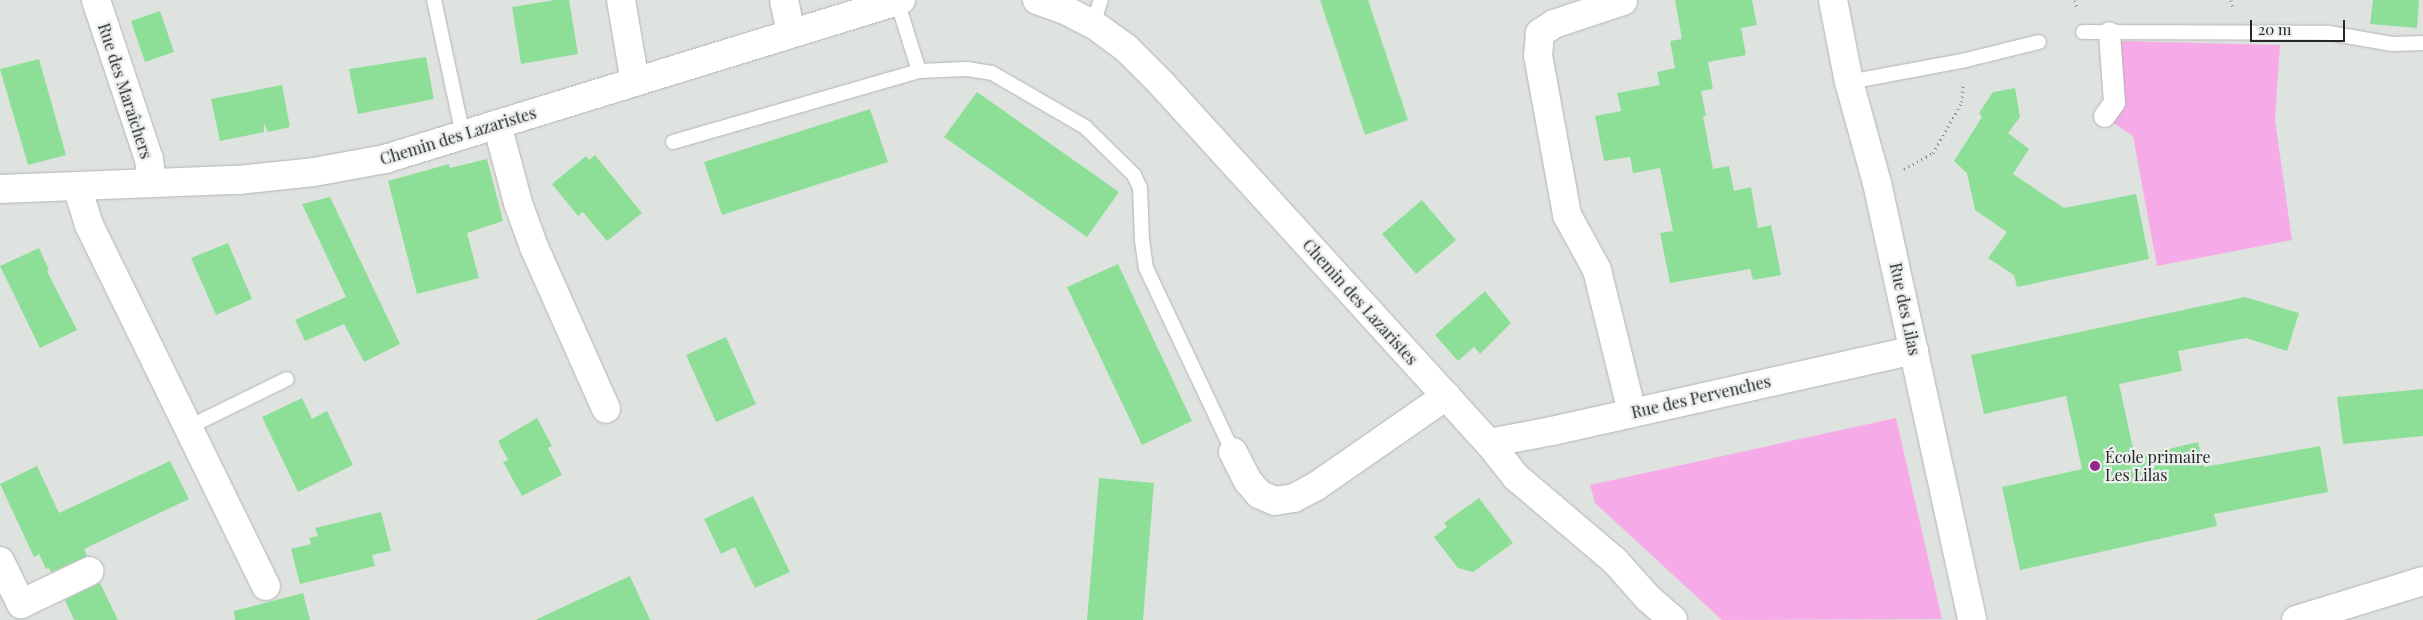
<!DOCTYPE html>
<html>
<head>
<meta charset="utf-8">
<style>
  body { margin:0 }
  #map { position:relative; width:2423px; height:620px; overflow:hidden; background:#dfe3df; font-family:"Playfair Display",serif }
  div>[style] { position:absolute }
  .green>* { inset:0; background:#f6aae8 }
  .building>* { inset:0; background:#8ddf98 }
  .path>* { height:3px; margin-top:-1.5px; transform-origin:0; background:repeating-linear-gradient(90deg,#848684 0 1px,transparent 0 5px) }
  .roads { filter:drop-shadow(0 0 1px #b2b5b2) drop-shadow(0 0 1px #b2b5b2) }
  .service>* { height:14px; margin:-7px; padding:0 7px; transform-origin:7px; border-radius:7px; background:#fff }
  .pedestrian>* { height:21px; margin:-10.5px; padding:0 10.5px; transform-origin:10.5px; border-radius:10.5px; background:#fff }
  .minor>* { height:28px; margin:-14px; padding:0 14px; transform-origin:14px; border-radius:14px; background:#fff }
  .dots>* { width:14px; height:14px; translate:-50% -50%; box-sizing:border-box; border:2px solid #ecf0ed; border-radius:50% }
  span { translate:-50% -50%; white-space:nowrap; text-align:center; line-height:1.15; -webkit-text-stroke:4.5px #ecf0ed; paint-order:stroke }
  .street-label { font-size:16px; color:#262726 }
  .poi-label { font-size:16px; color:#262726 }
  .left { translate:0 -50%; text-align:left }
  .scale { position:absolute; left:2250px; top:20px; width:95px; height:22px; box-sizing:border-box; border:2px solid #262726; border-top:0; padding-left:6px; font-size:15px; line-height:18px; white-space:nowrap; color:#262726; -webkit-text-stroke:4px #ecf0ed; paint-order:stroke }
</style>
</head>
<body>
<div id="map">
  <div class="green">
    <i style="clip-path:polygon(2115px 41px,2280px 45px,2275px 120px,2292px 240px,2157px 266px,2133px 136px,2109px 120px)"></i>
    <i style="clip-path:polygon(1896px 418px,1942px 619px,1722px 620px,1595px 503px,1590px 485px)"></i>
  </div>
  <div class="building">
    <i style="clip-path:polygon(555px 0,569px 0,578px 54px,521px 64px,512px 7px)"></i>
    <i style="clip-path:polygon(1320px 0,1368px 0,1408px 120px,1365px 135px)"></i>
    <i style="clip-path:polygon(1675px 0,1752px 0,1757px 25px,1741px 28px,1746px 55px,1708px 62px,1713px 89px,1701px 91px,1706px 116px,1703px 116px,1713px 169px,1729px 166px,1734px 191px,1751px 187px,1758px 228px,1771px 225px,1781px 275px,1753px 280px,1750px 269px,1670px 283px,1660px 233px,1673px 231px,1660px 168px,1633px 173px,1630px 157px,1604px 161px,1595px 116px,1621px 111px,1617px 93px,1660px 85px,1657px 72px,1675px 68px,1670px 41px,1682px 39px)"></i>
    <i style="clip-path:polygon(2373px 0,2419px 0,2417px 28px,2370px 24px)"></i>
    <i style="clip-path:polygon(160px 11px,174px 52px,145px 62px,131px 21px)"></i>
    <i style="clip-path:polygon(426px 57px,434px 99px,358px 114px,349px 69px)"></i>
    <i style="clip-path:polygon(39px 59px,66px 155px,28px 165px,0 69px)"></i>
    <i style="clip-path:polygon(282px 85px,290px 127px,268px 132px,264px 123px,264px 132px,220px 141px,211px 99px)"></i>
    <i style="clip-path:polygon(2015px 88px,2020px 117px,2008px 133px,2029px 149px,2013px 174px,2064px 208px,2136px 194px,2149px 259px,2017px 287px,2014px 275px,1988px 258px,2007px 232px,1975px 210px,1967px 173px,1954px 161px,1982px 117px,1979px 113px,1993px 92px)"></i>
    <i style="clip-path:polygon(977px 92px,1119px 192px,1087px 237px,944px 137px)"></i>
    <i style="clip-path:polygon(870px 109px,888px 162px,722px 215px,704px 162px)"></i>
    <i style="clip-path:polygon(595px 155px,642px 213px,607px 241px,583px 212px,578px 216px,552px 184px,586px 156px,589px 160px)"></i>
    <i style="clip-path:polygon(487px 159px,503px 221px,467px 233px,479px 278px,417px 294px,388px 181px,449px 164px,450px 168px)"></i>
    <i style="clip-path:polygon(330px 197px,400px 344px,364px 362px,344px 324px,305px 341px,295px 320px,346px 297px,302px 204px)"></i>
    <i style="clip-path:polygon(1422px 200px,1456px 240px,1416px 274px,1382px 234px)"></i>
    <i style="clip-path:polygon(228px 243px,252px 299px,216px 315px,191px 258px)"></i>
    <i style="clip-path:polygon(39px 248px,49px 270px,47px 271px,77px 330px,40px 348px,0 266px)"></i>
    <i style="clip-path:polygon(1118px 264px,1192px 421px,1142px 445px,1067px 287px)"></i>
    <i style="clip-path:polygon(1485px 291px,1511px 323px,1480px 354px,1474px 347px,1458px 361px,1435px 335px)"></i>
    <i style="clip-path:polygon(2245px 297px,2299px 313px,2287px 351px,2246px 338px,2178px 351px,2182px 371px,2119px 384px,2135px 457px,2198px 442px,2204px 467px,2320px 446px,2328px 492px,2214px 514px,2217px 526px,2020px 570px,2002px 487px,2082px 469px,2066px 396px,1984px 414px,1971px 355px)"></i>
    <i style="clip-path:polygon(726px 337px,756px 404px,716px 422px,686px 355px)"></i>
    <i style="clip-path:polygon(2423px 389px,2423px 436px,2343px 444px,2337px 397px)"></i>
    <i style="clip-path:polygon(302px 398px,312px 419px,327px 411px,353px 465px,298px 492px,262px 417px)"></i>
    <i style="clip-path:polygon(537px 418px,552px 446px,548px 448px,562px 475px,522px 496px,503px 462px,508px 460px,498px 441px)"></i>
    <i style="clip-path:polygon(170px 461px,189px 499px,84px 549px,87px 556px,51px 572px,49px 568px,46px 569px,39px 554px,34px 557px,0 484px,37px 466px,59px 513px)"></i>
    <i style="clip-path:polygon(1099px 478px,1154px 483px,1143px 620px,1087px 620px)"></i>
    <i style="clip-path:polygon(753px 496px,790px 572px,755px 588px,735px 547px,721px 554px,704px 519px)"></i>
    <i style="clip-path:polygon(1479px 498px,1513px 543px,1473px 572px,1458px 568px,1434px 537px,1447px 527px,1444px 523px)"></i>
    <i style="clip-path:polygon(381px 512px,391px 551px,372px 555px,375px 566px,300px 584px,291px 549px,311px 544px,309px 538px,318px 536px,315px 528px)"></i>
    <i style="clip-path:polygon(630px 576px,650px 620px,535px 620px)"></i>
    <i style="clip-path:polygon(100px 583px,118px 620px,74px 620px,65px 600px)"></i>
    <i style="clip-path:polygon(303px 593px,310px 620px,235px 620px,234px 611px)"></i>
  </div>
  <div class="path">
    <i style="left:2075px;top:0;width:9px;rotate:77deg"></i>
    <i style="left:2231px;top:0;width:9px;rotate:77deg"></i>
    <i style="left:1904px;top:169px;width:33px;rotate:-29deg"></i>
    <i style="left:1933px;top:153px;width:59px;rotate:-60.4deg"></i>
    <i style="left:1962px;top:102px;width:19px;rotate:-87deg"></i>
  </div>
  <div class="roads">
    <div class="service">
      <i style="left:434px;top:0;width:138px;rotate:77.9deg"></i>
      <i style="left:1093px;top:24px;width:25px;rotate:-72deg"></i>
      <i style="left:2083px;top:32px;width:246px;rotate:0.2deg"></i>
      <i style="left:2329px;top:33px;width:64px;rotate:9.9deg"></i>
      <i style="left:2392px;top:44px;width:31px;rotate:-2deg"></i>
      <i style="left:919px;top:71px;width:48px;rotate:-2.4deg"></i>
      <i style="left:967px;top:69px;width:25px;rotate:9deg"></i>
      <i style="left:992px;top:73px;width:108px;rotate:30.1deg"></i>
      <i style="left:1085px;top:127px;width:69px;rotate:44.4deg"></i>
      <i style="left:1134px;top:175px;width:14px;rotate:65deg"></i>
      <i style="left:1140px;top:188px;width:52px;rotate:87.8deg"></i>
      <i style="left:1142px;top:240px;width:28px;rotate:82deg"></i>
      <i style="left:1146px;top:268px;width:204px;rotate:64.7deg"></i>
      <i style="left:1849px;top:82px;width:119px;rotate:-10.6deg"></i>
      <i style="left:1966px;top:60px;width:75px;rotate:-13.9deg"></i>
      <i style="left:673px;top:142px;width:256px;rotate:-16.1deg"></i>
      <i style="left:919px;top:71px;width:73px;rotate:-107.4deg"></i>
      <i style="left:187px;top:428px;width:111px;rotate:-26.1deg"></i>
    </div>
    <div class="pedestrian">
      <i style="left:2104px;top:116px;width:17px;rotate:-54deg"></i>
      <i style="left:2114px;top:102px;width:70px;rotate:-94.1deg"></i>
    </div>
    <div class="minor">
      <i style="left:96px;top:0;width:168px;rotate:71.6deg"></i>
      <i style="left:149px;top:159px;width:23px;rotate:83deg"></i>
      <i style="left:621px;top:0;width:83px;rotate:80.3deg"></i>
      <i style="left:784px;top:0;width:34px;rotate:78deg"></i>
      <i style="left:1037px;top:0;width:32px;rotate:20deg"></i>
      <i style="left:1067px;top:11px;width:29px;rotate:27deg"></i>
      <i style="left:1093px;top:24px;width:41px;rotate:36deg"></i>
      <i style="left:1126px;top:48px;width:49px;rotate:45deg"></i>
      <i style="left:1161px;top:83px;width:487px;rotate:47.7deg"></i>
      <i style="left:1489px;top:443px;width:43px;rotate:51.5deg"></i>
      <i style="left:1516px;top:477px;width:130px;rotate:40.3deg"></i>
      <i style="left:1615px;top:561px;width:50px;rotate:48.3deg"></i>
      <i style="left:1648px;top:598px;width:33px;rotate:41deg"></i>
      <i style="left:1833px;top:0;width:84px;rotate:79deg"></i>
      <i style="left:1849px;top:82px;width:105px;rotate:74.5deg"></i>
      <i style="left:1877px;top:183px;width:447px;rotate:77.7deg"></i>
      <i style="left:1623px;top:1px;width:73px;rotate:161.6deg"></i>
      <i style="left:1554px;top:24px;width:17px;rotate:147deg"></i>
      <i style="left:1540px;top:33px;width:22px;rotate:95deg"></i>
      <i style="left:1538px;top:55px;width:163px;rotate:79.7deg"></i>
      <i style="left:1567px;top:215px;width:63px;rotate:61.4deg"></i>
      <i style="left:1597px;top:270px;width:147px;rotate:76.2deg"></i>
      <i style="left:497px;top:124px;width:82px;rotate:75.1deg"></i>
      <i style="left:518px;top:203px;width:47px;rotate:70deg"></i>
      <i style="left:534px;top:247px;width:177px;rotate:66deg"></i>
      <i style="left:77px;top:186px;width:41px;rotate:72.9deg"></i>
      <i style="left:89px;top:225px;width:402px;rotate:63.9deg"></i>
      <i style="left:0;top:189px;width:238px;rotate:-2.2deg"></i>
      <i style="left:238px;top:180px;width:76px;rotate:-6deg"></i>
      <i style="left:314px;top:172px;width:72px;rotate:-10.4deg"></i>
      <i style="left:385px;top:159px;width:540px;rotate:-17.13deg"></i>
      <i style="left:1489px;top:443px;width:64px;rotate:-10.8deg"></i>
      <i style="left:1552px;top:431px;width:371px;rotate:-12.6deg"></i>
      <i style="left:1233px;top:452px;width:33px;rotate:63deg"></i>
      <i style="left:1248px;top:481px;width:17px;rotate:50deg"></i>
      <i style="left:1259px;top:494px;width:17px;rotate:24deg"></i>
      <i style="left:1275px;top:501px;width:19px;rotate:-9deg"></i>
      <i style="left:1294px;top:498px;width:24px;rotate:-28deg"></i>
      <i style="left:1315px;top:487px;width:160px;rotate:-34.8deg"></i>
      <i style="left:0;top:561px;width:48px;rotate:64deg"></i>
      <i style="left:21px;top:604px;width:76px;rotate:-25.6deg"></i>
      <i style="left:2296px;top:620px;width:133px;rotate:-17.1deg"></i>
    </div>
  </div>
  <div class="dots">
    <i style="left:2095px;top:466px;background:#962888"></i>
  </div>
  <div class="street-label">
    <span style="left:125px;top:91px;rotate:72deg">Rue des Maraîchers</span>
    <span style="left:458px;top:136px;rotate:-17deg">Chemin des Lazaristes</span>
    <span style="left:1360px;top:302px;rotate:48deg">Chemin des Lazaristes</span>
    <span style="left:1905px;top:309px;rotate:78deg">Rue des Lilas</span>
    <span style="left:1701px;top:397px;rotate:-13deg">Rue des Pervenches</span>
  </div>
  <div class="poi-label">
    <span class="left" style="left:2105px;top:466px">École primaire<br>Les Lilas</span>
  </div>
  <div class="scale">20 m</div>
</div>
</body>
</html>
